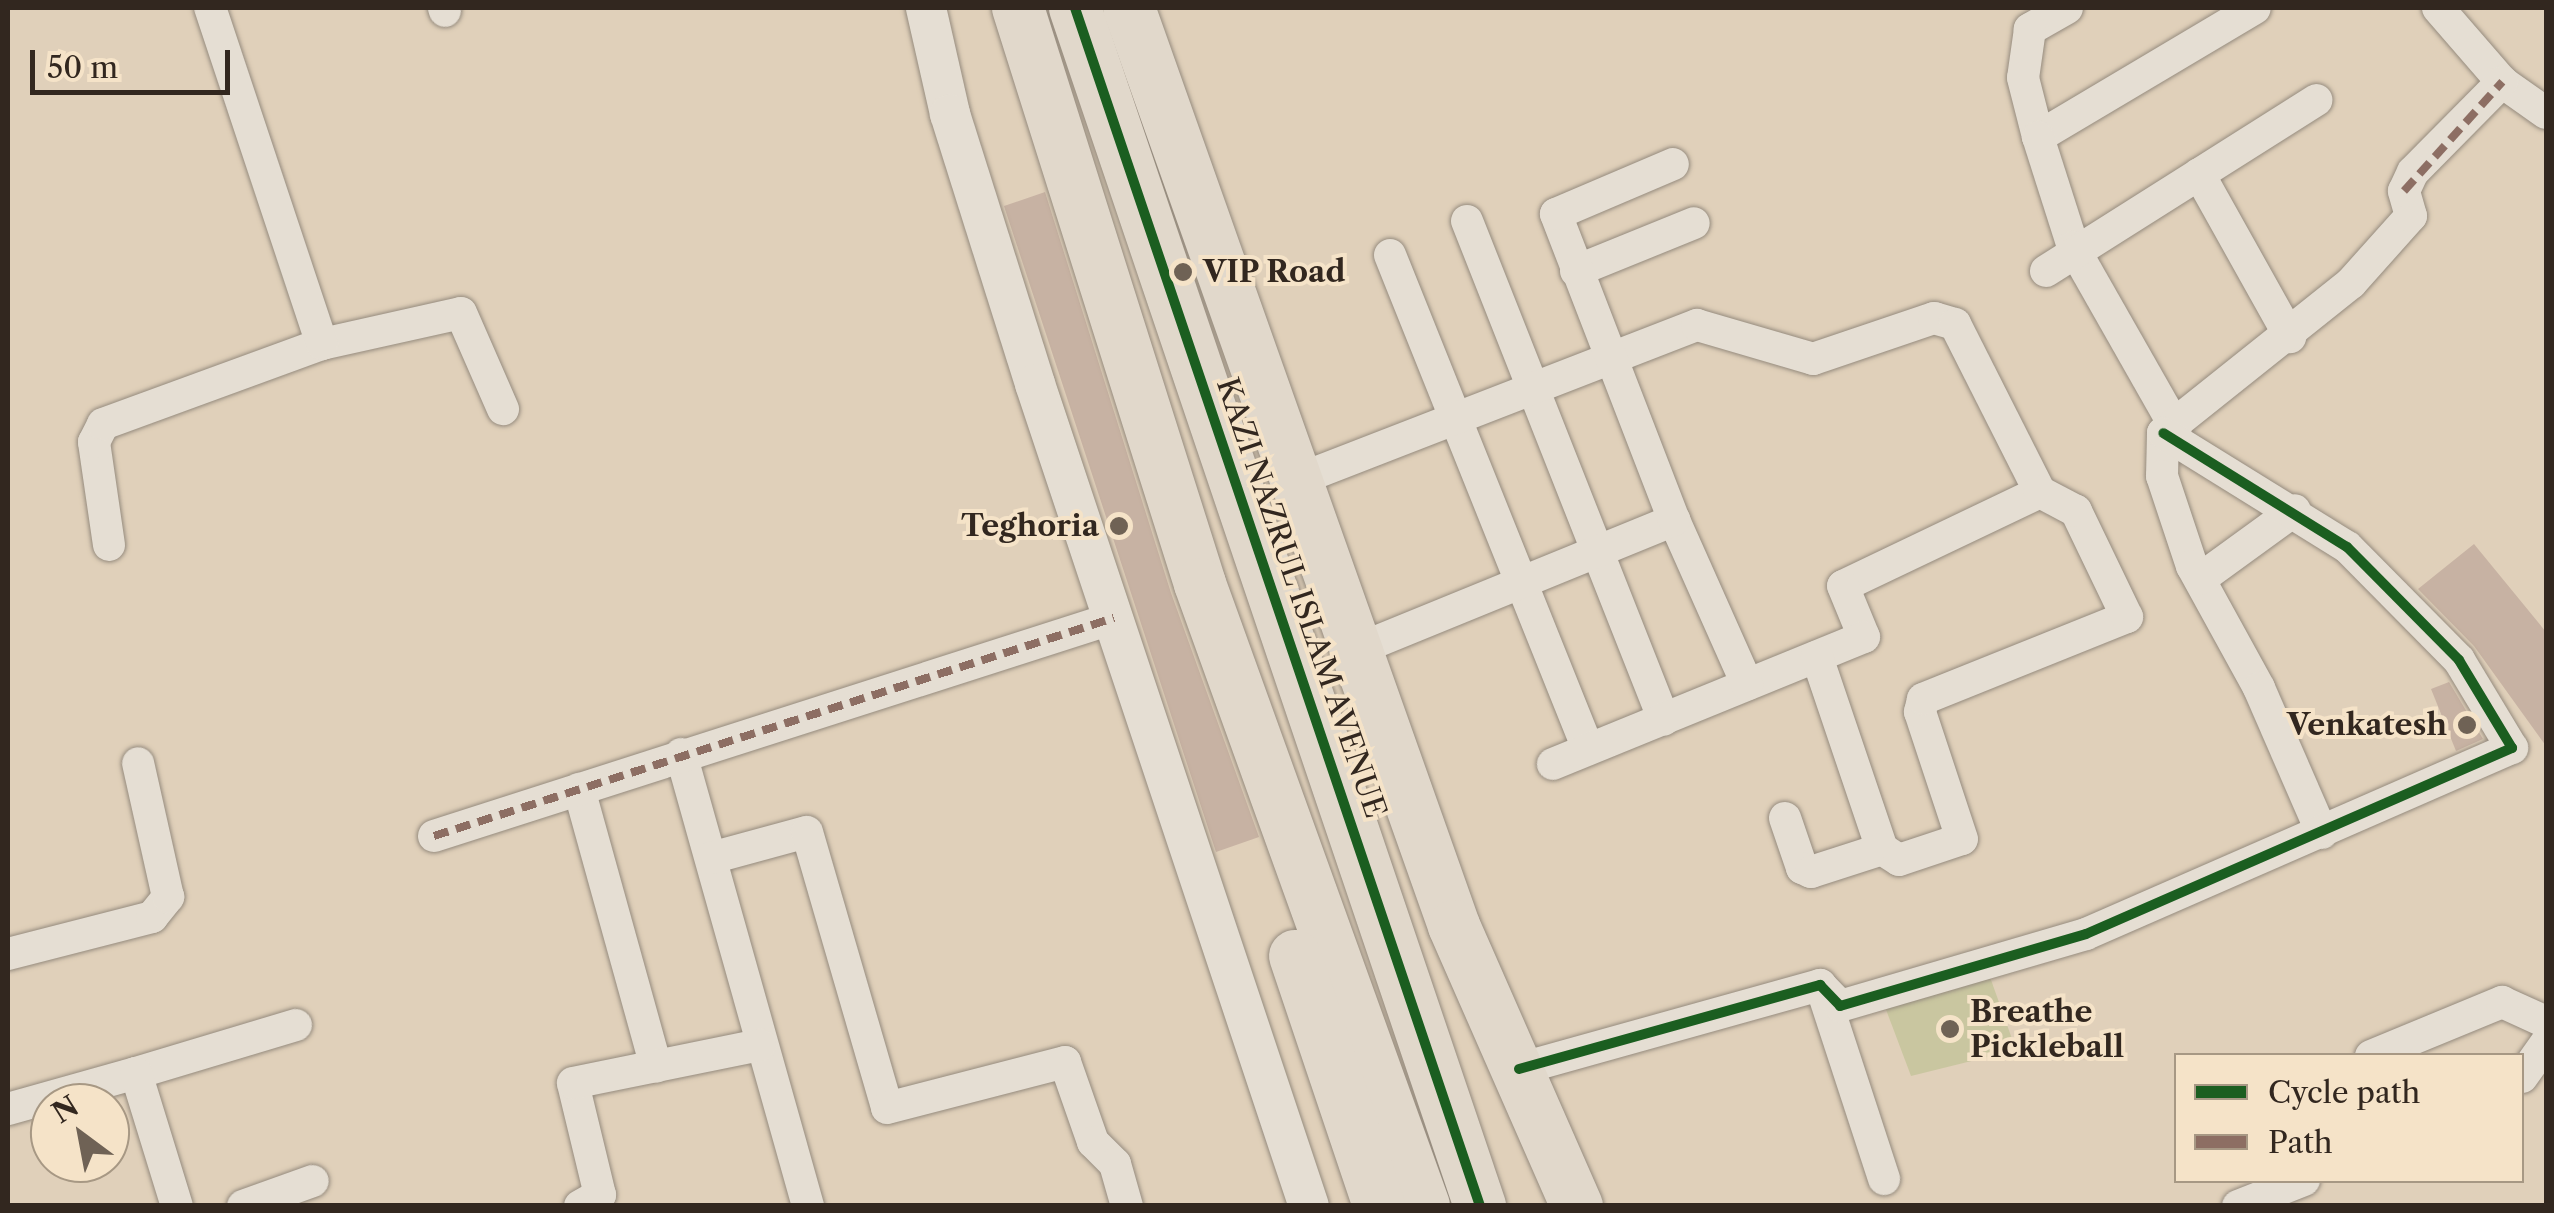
<!DOCTYPE html>
<html>
<head>
<meta charset="utf-8">
<style>
  body { margin:0 }
  #map { position:relative; width:2554px; height:1213px; overflow:hidden; background:#e0d0ba; font-family:"Libre Caslon Text",serif }
  div>[style] { position:absolute }
  .green>* { inset:0; background:#c9c6a0 }
  .building>* { inset:0; background:#c7b2a3 }
  .roads { filter:drop-shadow(0 0 2px #958b7e) drop-shadow(0 0 2px #958b7e) }
  .minor>* { height:32px; margin:-16px; padding:0 16px; transform-origin:16px; border-radius:16px; background:#e5ded3 }
  .tertiary>* { height:40px; margin:-20px; padding:0 20px; transform-origin:20px; border-radius:20px; background:#e5ded3 }
  .primary>* { height:52px; margin:-26px; padding:0 26px; transform-origin:26px; border-radius:26px; background:#e1d8cb }
  .quiet>* { height:8px; margin-top:-4px; transform-origin:0; background:repeating-linear-gradient(90deg,#8d6e63 0 15px,transparent 0 23px) }
  .cycleway>* { height:10px; margin:-5px; padding:0 5px; transform-origin:5px; border-radius:5px; background:#1b5e20 }
  .dots>* { width:28px; height:28px; translate:-50% -50%; box-sizing:border-box; border:5px solid #f5e3c8; border-radius:50% }
  span { translate:-50% -50%; white-space:nowrap; text-align:center; line-height:1.15; -webkit-text-stroke:8px #f5e3c8; paint-order:stroke }
  .poi-label { font-size:30px; color:#32271f; font-weight:700 }
  .left { translate:0 -50%; text-align:left }
  .right { translate:-100% -50%; text-align:right }
  .street-label { font-size:30px; color:#32271f }
  .frame { position:absolute; inset:0; border:10px solid #32271f; pointer-events:none }
  .legend { position:absolute; left:2174px; top:1053px; width:350px; height:130px; box-sizing:border-box; background:#f5e3c8; border:2px solid #a79884; margin:0; padding:12px 18px; list-style:none; font-size:30px; color:#32271f }
  .legend li { display:flex; align-items:center; gap:20px; height:50px }
  .legend b { width:50px; border:2px solid #a79884 }
  .north { position:absolute; left:30px; top:1083px; width:100px; height:100px; box-sizing:border-box; background:#f5e3c8; border:2px solid #a79884; border-radius:50%; rotate:328deg; font-size:28px; font-weight:700; line-height:40px; text-align:center; color:#32271f }
  .north::after { content:''; display:block; margin:auto; width:35px; height:45px; background:#6f6255; clip-path:polygon(50% 0,100% 100%,50% 72%,0 100%) }
  .scale { position:absolute; left:30px; top:50px; width:200px; height:45px; box-sizing:border-box; border:5px solid #32271f; border-top:0; padding-left:12px; font-size:30px; line-height:35px; white-space:nowrap; color:#32271f; -webkit-text-stroke:8px #f5e3c8; paint-order:stroke }
</style>
</head>
<body>
<div id="map">
  <div class="green">
    <i style="clip-path:polygon(1990px 977px,2016px 1050px,1911px 1076px,1885px 1007px)"></i>
  </div>
  <div class="building">
    <i style="clip-path:polygon(1045px 192px,1171px 593px,1259px 837px,1216px 852px,1004px 206px)"></i>
    <i style="clip-path:polygon(2474px 544px,2546px 632px,2546px 746px,2474px 646px,2418px 589px)"></i>
    <i style="clip-path:polygon(2449px 682px,2483px 739px,2456px 751px,2431px 689px)"></i>
  </div>
  <div class="roads">
    <div class="minor">
      <i style="left:444px;top:8px;width:3px;rotate:72deg"></i>
      <i style="left:2067px;top:8px;width:43px;rotate:150.4deg"></i>
      <i style="left:2030px;top:29px;width:49px;rotate:98.1deg"></i>
      <i style="left:2023px;top:78px;width:61px;rotate:75.7deg"></i>
      <i style="left:2038px;top:137px;width:252px;rotate:-30.7deg"></i>
      <i style="left:2438px;top:8px;width:98px;rotate:49.1deg"></i>
      <i style="left:2502px;top:82px;width:54px;rotate:35.2deg"></i>
      <i style="left:2038px;top:137px;width:115px;rotate:72.3deg"></i>
      <i style="left:2073px;top:247px;width:208px;rotate:60.4deg"></i>
      <i style="left:2199px;top:174px;width:187px;rotate:60.8deg"></i>
      <i style="left:1467px;top:221px;width:536px;rotate:68.46deg"></i>
      <i style="left:1390px;top:255px;width:532px;rotate:68.16deg"></i>
      <i style="left:1576px;top:271px;width:127px;rotate:-22.1deg"></i>
      <i style="left:2046px;top:271px;width:320px;rotate:-32.3deg"></i>
      <i style="left:322px;top:344px;width:142px;rotate:-12.6deg"></i>
      <i style="left:461px;top:313px;width:105px;rotate:66.4deg"></i>
      <i style="left:2163px;top:433px;width:241px;rotate:-38.6deg"></i>
      <i style="left:2351px;top:283px;width:90px;rotate:-48.2deg"></i>
      <i style="left:2411px;top:216px;width:26px;rotate:-106deg"></i>
      <i style="left:2404px;top:191px;width:21px;rotate:-65deg"></i>
      <i style="left:2413px;top:172px;width:127px;rotate:-45.3deg"></i>
      <i style="left:2163px;top:433px;width:43px;rotate:91.3deg"></i>
      <i style="left:2162px;top:476px;width:95px;rotate:71.6deg"></i>
      <i style="left:2192px;top:566px;width:139px;rotate:61.2deg"></i>
      <i style="left:2259px;top:688px;width:158px;rotate:66.5deg"></i>
      <i style="left:1297px;top:480px;width:429px;rotate:-21.2deg"></i>
      <i style="left:1697px;top:325px;width:121px;rotate:16.3deg"></i>
      <i style="left:1813px;top:359px;width:128px;rotate:-18.7deg"></i>
      <i style="left:1934px;top:318px;width:22px;rotate:16deg"></i>
      <i style="left:1955px;top:324px;width:188px;rotate:63.2deg"></i>
      <i style="left:2040px;top:492px;width:218px;rotate:154.5deg"></i>
      <i style="left:1843px;top:586px;width:55px;rotate:67.6deg"></i>
      <i style="left:1864px;top:637px;width:336px;rotate:157.8deg"></i>
      <i style="left:1674px;top:520px;width:180px;rotate:66deg"></i>
      <i style="left:109px;top:545px;width:104px;rotate:-98.3deg"></i>
      <i style="left:94px;top:442px;width:20px;rotate:-63deg"></i>
      <i style="left:103px;top:424px;width:233px;rotate:-20.1deg"></i>
      <i style="left:322px;top:344px;width:354px;rotate:-108.4deg"></i>
      <i style="left:2200px;top:579px;width:117px;rotate:-36deg"></i>
      <i style="left:1356px;top:650px;width:344px;rotate:-22.2deg"></i>
      <i style="left:1674px;top:520px;width:328px;rotate:-111.1deg"></i>
      <i style="left:1556px;top:214px;width:127px;rotate:-23.1deg"></i>
      <i style="left:681px;top:754px;width:470px;rotate:74.3deg"></i>
      <i style="left:579px;top:789px;width:288px;rotate:74.5deg"></i>
      <i style="left:1785px;top:818px;width:53px;rotate:71.2deg"></i>
      <i style="left:1802px;top:868px;width:10px;rotate:24deg"></i>
      <i style="left:1811px;top:872px;width:75px;rotate:-17.9deg"></i>
      <i style="left:1882px;top:849px;width:203px;rotate:-108.7deg"></i>
      <i style="left:434px;top:836px;width:714px;rotate:-17.78deg"></i>
      <i style="left:1882px;top:849px;width:20px;rotate:33deg"></i>
      <i style="left:1899px;top:860px;width:66px;rotate:-18.4deg"></i>
      <i style="left:1962px;top:839px;width:134px;rotate:-108.3deg"></i>
      <i style="left:1920px;top:712px;width:13px;rotate:-77deg"></i>
      <i style="left:1923px;top:699px;width:220px;rotate:-21.9deg"></i>
      <i style="left:2127px;top:617px;width:118px;rotate:-115.7deg"></i>
      <i style="left:2076px;top:511px;width:41px;rotate:-152.2deg"></i>
      <i style="left:711px;top:858px;width:99px;rotate:-15.2deg"></i>
      <i style="left:807px;top:832px;width:287px;rotate:73.8deg"></i>
      <i style="left:887px;top:1108px;width:184px;rotate:-14.5deg"></i>
      <i style="left:1065px;top:1062px;width:85px;rotate:70.7deg"></i>
      <i style="left:1093px;top:1142px;width:31px;rotate:45deg"></i>
      <i style="left:1115px;top:1164px;width:44px;rotate:74.1deg"></i>
      <i style="left:8px;top:954px;width:149px;rotate:-14.4deg"></i>
      <i style="left:152px;top:917px;width:26px;rotate:-51deg"></i>
      <i style="left:168px;top:897px;width:137px;rotate:-102.6deg"></i>
      <i style="left:1822px;top:989px;width:200px;rotate:71.9deg"></i>
      <i style="left:2371px;top:1056px;width:142px;rotate:-22.4deg"></i>
      <i style="left:2502px;top:1002px;width:48px;rotate:24.4deg"></i>
      <i style="left:1519px;top:1069px;width:313px;rotate:-15.6deg"></i>
      <i style="left:1820px;top:985px;width:29px;rotate:46deg"></i>
      <i style="left:1840px;top:1006px;width:256px;rotate:-16.3deg"></i>
      <i style="left:2086px;top:934px;width:465px;rotate:-23.6deg"></i>
      <i style="left:2512px;top:748px;width:103px;rotate:-121.1deg"></i>
      <i style="left:2459px;top:660px;width:159px;rotate:-134.7deg"></i>
      <i style="left:2347px;top:547px;width:216px;rotate:-148.2deg"></i>
      <i style="left:136px;top:1073px;width:167px;rotate:-16.7deg"></i>
      <i style="left:2522px;top:1077px;width:42px;rotate:-54.8deg"></i>
      <i style="left:8px;top:1109px;width:133px;rotate:-15.7deg"></i>
      <i style="left:136px;top:1073px;width:139px;rotate:72.9deg"></i>
      <i style="left:243px;top:1206px;width:74px;rotate:-19.7deg"></i>
      <i style="left:580px;top:1206px;width:23px;rotate:-29deg"></i>
      <i style="left:600px;top:1195px;width:115px;rotate:-103.6deg"></i>
      <i style="left:573px;top:1083px;width:191px;rotate:-11.5deg"></i>
      <i style="left:2238px;top:1206px;width:71px;rotate:-21.5deg"></i>
    </div>
    <div class="tertiary">
      <i style="left:926px;top:8px;width:109px;rotate:77.2deg"></i>
      <i style="left:950px;top:114px;width:283px;rotate:72.5deg"></i>
      <i style="left:1035px;top:384px;width:866px;rotate:71.57deg"></i>
    </div>
    <div class="primary">
      <i style="left:1018px;top:8px;width:604px;rotate:72.46deg"></i>
      <i style="left:1200px;top:584px;width:661px;rotate:70.19deg"></i>
      <i style="left:1075px;top:8px;width:1265px;rotate:71.32deg"></i>
      <i style="left:1129px;top:8px;width:974px;rotate:70.5deg"></i>
      <i style="left:1454px;top:926px;width:306px;rotate:66.3deg"></i>
      <i style="left:1295px;top:956px;width:264px;rotate:71.4deg"></i>
    </div>
  </div>
  <div class="quiet">
    <i style="left:2404px;top:191px;width:147px;rotate:-48deg"></i>
    <i style="left:434px;top:836px;width:714px;rotate:-17.78deg"></i>
  </div>
  <div class="cycleway">
    <i style="left:1075px;top:8px;width:1265px;rotate:71.32deg"></i>
    <i style="left:1519px;top:1069px;width:313px;rotate:-15.6deg"></i>
    <i style="left:1820px;top:985px;width:29px;rotate:46deg"></i>
    <i style="left:1840px;top:1006px;width:256px;rotate:-16.3deg"></i>
    <i style="left:2086px;top:934px;width:465px;rotate:-23.6deg"></i>
    <i style="left:2512px;top:748px;width:103px;rotate:-121.1deg"></i>
    <i style="left:2459px;top:660px;width:159px;rotate:-134.7deg"></i>
    <i style="left:2347px;top:547px;width:216px;rotate:-148.2deg"></i>
  </div>
  <div class="dots">
    <i style="left:1183px;top:272px;background:#6f6255"></i>
    <i style="left:1119px;top:526px;background:#6f6255"></i>
    <i style="left:2467px;top:725px;background:#6f6255"></i>
    <i style="left:1950px;top:1029px;background:#6f6255"></i>
  </div>
  <div class="poi-label">
    <span class="left" style="left:1203px;top:272px">VIP Road</span>
    <span class="right" style="left:1099px;top:526px">Teghoria</span>
    <span class="right" style="left:2447px;top:725px">Venkatesh</span>
    <span class="left" style="left:1970px;top:1029px">Breathe<br>Pickleball</span>
  </div>
  <div class="street-label">
    <span style="left:1301px;top:598px;rotate:71deg">KAZI NAZRUL ISLAM AVENUE</span>
  </div>
  <div class="frame"></div>
  <ul class="legend">
  <li><b style="height:12px;background:#1b5e20"></b>Cycle path</li>
  <li><b style="height:12px;background:#8d6e63"></b>Path</li>
  </ul>
  <div class="north">N</div>
  <div class="scale">50 m</div>
</div>
</body>
</html>
